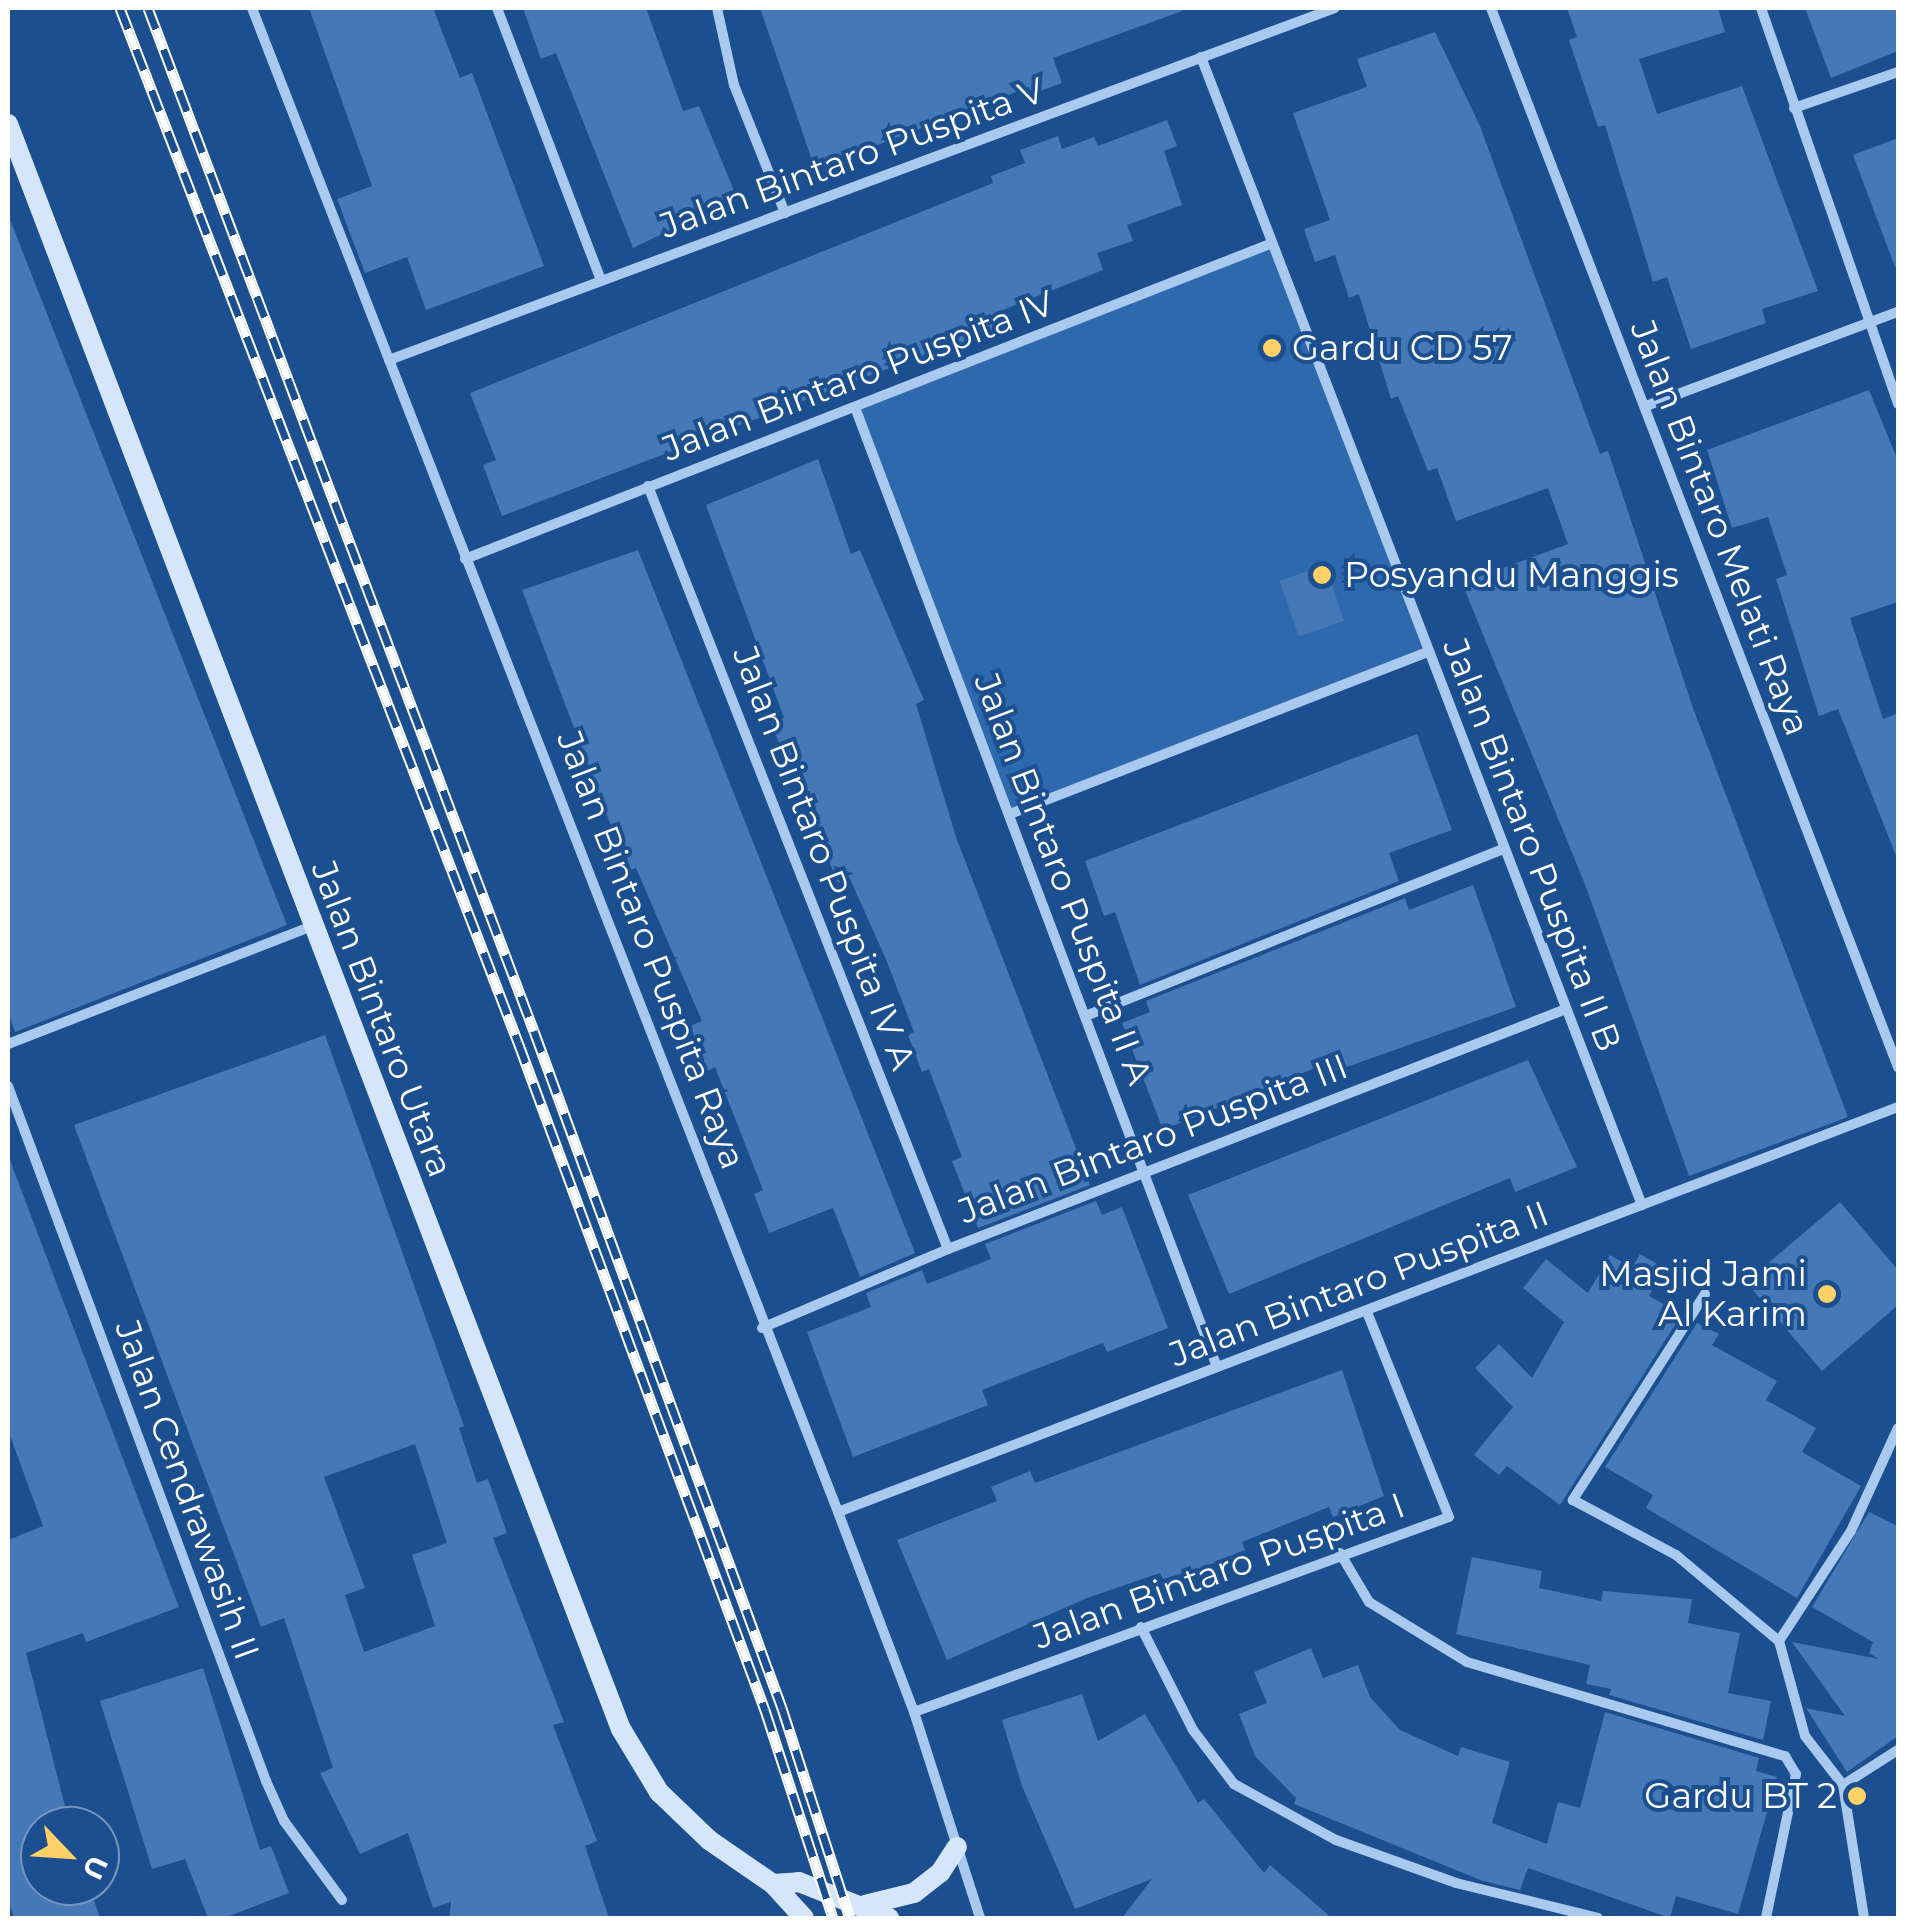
<!DOCTYPE html>
<style>
body{margin:0}
#map{position:relative;width:1906px;height:1926px;overflow:hidden;background:#1b4f8f;font-family:Montserrat,sans-serif}
div>[style]{position:absolute}
[style*='--x']{left:calc(var(--x)*1px);top:calc(var(--y)*1px);width:calc(var(--w)*1px);rotate:calc(var(--a)*1deg)}
.green>*{inset:0;background:#2e69ad;transform-origin:0 0}
.building>*{inset:0;background:#4478b7;transform-origin:0 0}
.street>*{height:10px;margin:-5px;padding:0 5px;transform-origin:5px;border-radius:5px;background:#a9c9ee}
.secondary>*{height:20px;margin:-10px;padding:0 10px;transform-origin:10px;border-radius:10px;background:#d6e6fa}
.rail>*{height:11px;margin-top:-5.5px;transform-origin:0;background:repeating-linear-gradient(90deg,#1b4f8f 0 22px,#fff 0 44px);box-sizing:border-box;border-block:2px solid #fff}
.dots>*{width:28px;height:28px;translate:-50% -50%;box-sizing:border-box;border:5px solid #1b4f8f;border-radius:50%}
span{translate:-50% -50%;white-space:nowrap;text-align:center;line-height:1.15;-webkit-text-stroke:8px #1b4f8f;paint-order:stroke}
.street-label{font-size:35px;color:#fff}
.poi-label{font-size:35px;color:#fff}
.left{translate:0 -50%;text-align:left}
.right{translate:-100% -50%;text-align:right}
.frame{position:absolute;inset:0;border:10px solid #fff;pointer-events:none}
.north{position:absolute;left:20px;top:1806px;width:100px;height:100px;box-sizing:border-box;background:#1b4f8f;border:2px solid #7695bc;border-radius:50%;rotate:115deg;font-size:28px;font-weight:700;line-height:40px;text-align:center;color:#fff}
.north::after{content:'';display:block;margin:auto;width:35px;height:45px;background:#ffd166;clip-path:polygon(50% 0,100% 100%,50% 72%,0 100%)}
</style>
<div id="map">
<div class="green">
<i style="left:1270px;top:244px;width:438px;height:446px;rotate:69deg"></i>
</div>
<div class="building">
<i style="clip-path:polygon(309px 8px,433px 8px,460px 78px,472px 73px,544px 266px,426px 310px,407px 257px,365px 273px,337px 199px,372px 186px)"></i>
<i style="clip-path:polygon(523px 8px,646px 8px,683px 111px,699px 106px,737px 198px,633px 248px,556px 53px,541px 59px)"></i>
<i style="clip-path:polygon(760px 8px,1182px 8px,1182px 11px,1053px 58px,1062px 83px,1032px 94px,1029px 87px,815px 169px)"></i>
<i style="clip-path:polygon(1567px 8px,1718px 8px,1725px 32px,1639px 59px,1657px 114px,1742px 86px,1818px 291px,1762px 309px,1766px 323px,1691px 349px,1667px 277px,1653px 282px,1605px 125px,1598px 127px,1569px 40px,1577px 37px)"></i>
<i style="clip-path:polygon(1805px 8px,1898px 8px,1898px 51px,1831px 78px)"></i>
<i style="clip-path:polygon(1435px 32px,1480px 126px,1600px 454px,1608px 451px,1693px 708px,1848px 1117px,1689px 1176px,1586px 887px,1462px 583px,1568px 544px,1548px 488px,1456px 521px,1437px 468px,1428px 471px,1398px 396px,1391px 399px,1359px 294px,1349px 298px,1335px 255px,1315px 262px,1304px 229px,1330px 220px,1293px 113px,1367px 87px,1357px 59px)"></i>
<i style="clip-path:polygon(1167px 120px,1177px 146px,1164px 151px,1182px 205px,1127px 225px,1133px 241px,1097px 253px,1103px 270px,1003px 310px,1010px 331px,963px 347px,960px 341px,502px 516px,483px 465px,496px 460px,470px 393px,993px 183px,991px 176px,1025px 163px,1020px 150px,1058px 136px,1062px 149px,1094px 137px,1098px 146px)"></i>
<i style="clip-path:polygon(1898px 138px,1898px 266px,1895px 267px,1853px 155px)"></i>
<i style="clip-path:polygon(9px 217px,287px 925px,15px 1032px,8px 1012px)"></i>
<i style="clip-path:polygon(1869px 390px,1898px 461px,1898px 602px,1850px 618px,1883px 719px,1898px 713px,1897px 858px,1838px 709px,1819px 716px,1776px 579px,1787px 575px,1768px 517px,1732px 528px,1707px 450px)"></i>
<i style="clip-path:polygon(818px 459px,851px 554px,860px 550px,924px 700px,916px 704px,956px 837px,1090px 1185px,978px 1228px,952px 1161px,962px 1157px,929px 1069px,922px 1072px,908px 1035px,914px 1032px,885px 957px,850px 879px,838px 883px,771px 724px,784px 718px,706px 505px)"></i>
<i style="clip-path:polygon(638px 550px,915px 1253px,860px 1277px,833px 1208px,769px 1233px,754px 1194px,763px 1190px,715px 1067px,708px 1071px,690px 1026px,702px 1021px,636px 868px,628px 871px,522px 590px)"></i>
<i style="left:1325px;top:565px;width:59px;height:48px;rotate:71deg"></i>
<i style="clip-path:polygon(1417px 734px,1452px 830px,1389px 853px,1399px 881px,1140px 985px,1115px 912px,1104px 916px,1085px 861px)"></i>
<i style="clip-path:polygon(1473px 885px,1516px 1007px,1324px 1075px,1320px 1066px,1163px 1130px,1122px 1023px,1150px 1012px,1146px 1001px,1405px 898px,1409px 910px)"></i>
<i style="clip-path:polygon(evenodd,325px 1035px,464px 1426px,459px 1428px,477px 1483px,488px 1479px,507px 1533px,493px 1538px,564px 1722px,553px 1725px,597px 1841px,585px 1846px,609px 1918px,449px 1918px,451px 1902px,433px 1908px,408px 1833px,360px 1854px,320px 1773px,333px 1768px,284px 1618px,261px 1627px,74px 1125px,325px 1035px,415px 1444px,447px 1543px,412px 1555px,435px 1626px,364px 1652px,345px 1595px,365px 1588px,324px 1477px,415px 1444px)"></i>
<i style="clip-path:polygon(1528px 1060px,1577px 1167px,1515px 1192px,1510px 1178px,1229px 1294px,1188px 1195px)"></i>
<i style="clip-path:polygon(8px 1155px,179px 1607px,86px 1642px,83px 1633px,26px 1653px,70px 1826px,40px 1826px,40px 1886px,89px 1886px,100px 1918px,14px 1918px,8px 1900px,8px 1540px,43px 1526px,8px 1430px)"></i>
<i style="clip-path:polygon(1096px 1201px,1102px 1215px,1122px 1207px,1168px 1328px,1107px 1352px,1103px 1343px,982px 1390px,988px 1405px,853px 1457px,807px 1332px,871px 1307px,866px 1293px,922px 1270px,927px 1284px,991px 1259px,985px 1244px)"></i>
<i style="clip-path:polygon(1840px 1202px,1898px 1270px,1898px 1305px,1822px 1371px,1746px 1282px)"></i>
<i style="clip-path:polygon(1640px 1254px,1664px 1268px,1649px 1296px,1682px 1314px,1560px 1505px,1507px 1466px,1499px 1475px,1474px 1455px,1513px 1407px,1475px 1368px,1499px 1344px,1532px 1378px,1564px 1322px,1523px 1288px,1546px 1259px,1588px 1293px,1610px 1255px,1632px 1268px)"></i>
<i style="clip-path:polygon(1697px 1323px,1719px 1334px,1712px 1345px,1777px 1381px,1766px 1400px,1816px 1428px,1802px 1452px,1861px 1486px,1797px 1598px,1646px 1508px,1653px 1495px,1605px 1467px)"></i>
<i style="clip-path:polygon(1342px 1370px,1384px 1496px,1333px 1517px,1329px 1507px,1242px 1542px,1245px 1550px,1204px 1567px,1163px 1579px,1160px 1573px,1087px 1598px,947px 1660px,897px 1540px,997px 1501px,991px 1487px,1030px 1471px,1035px 1483px)"></i>
<i style="clip-path:polygon(1869px 1512px,1898px 1526px,1898px 1736px,1847px 1772px,1806px 1708px,1845px 1716px,1792px 1642px,1879px 1659px,1869px 1653px,1873px 1642px,1812px 1607px)"></i>
<i style="clip-path:polygon(1472px 1557px,1542px 1571px,1539px 1588px,1601px 1601px,1603px 1591px,1692px 1599px,1688px 1623px,1740px 1633px,1728px 1693px,1771px 1701px,1763px 1740px,1609px 1695px,1611px 1689px,1586px 1684px,1590px 1665px,1456px 1634px)"></i>
<i style="clip-path:polygon(1311px 1648px,1323px 1678px,1358px 1665px,1370px 1697px,1400px 1730px,1458px 1756px,1461px 1747px,1510px 1762px,1492px 1823px,1547px 1844px,1558px 1802px,1580px 1808px,1605px 1712px,1759px 1758px,1756px 1771px,1777px 1777px,1738px 1914px,1676px 1896px,1670px 1918px,1528px 1868px,1520px 1890px,1483px 1881px,1294px 1804px,1296px 1798px,1255px 1756px,1239px 1714px,1267px 1703px,1254px 1672px)"></i>
<i style="clip-path:polygon(203px 1668px,260px 1850px,271px 1846px,289px 1893px,224px 1918px,208px 1918px,185px 1859px,152px 1869px,100px 1701px)"></i>
<i style="clip-path:polygon(1082px 1694px,1098px 1741px,1145px 1714px,1198px 1803px,1204px 1799px,1264px 1873px,1270px 1865px,1332px 1918px,1122px 1918px,1152px 1879px,1075px 1909px,1022px 1786px,1002px 1720px)"></i>
</div>
<div class="street">
<i style="--x:252;--y:8;--w:1614;--a:68.71"></i>
<i style="--x:838;--y:1512;--w:214;--a:69.2"></i>
<i style="--x:914;--y:1712;--w:216;--a:72.2"></i>
<i style="--x:497;--y:8;--w:292;--a:69.1"></i>
<i style="--x:717;--y:8;--w:79;--a:77.6"></i>
<i style="--x:734;--y:85;--w:138;--a:68.3"></i>
<i style="--x:1491;--y:8;--w:1135;--a:68.98"></i>
<i style="--x:1761;--y:8;--w:419;--a:70.9"></i>
<i style="--x:1201;--y:57;--w:1230;--a:68.99"></i>
<i style="--x:1794;--y:108;--w:110;--a:-19.1"></i>
<i style="--x:389;--y:360;--w:1009;--a:-20.41"></i>
<i style="--x:1646;--y:406;--w:269;--a:-20.5"></i>
<i style="--x:856;--y:410;--w:1023;--a:69.33"></i>
<i style="--x:648;--y:486;--w:820;--a:68.54"></i>
<i style="--x:465;--y:559;--w:864;--a:-21.37"></i>
<i style="--x:1010;--y:814;--w:448;--a:-21.2"></i>
<i style="--x:1088;--y:1015;--w:445;--a:-21.8"></i>
<i style="--x:8;--y:1044;--w:326;--a:-21.2"></i>
<i style="--x:8;--y:1086;--w:741;--a:69.63"></i>
<i style="--x:266;--y:1781;--w:44;--a:65.8"></i>
<i style="--x:284;--y:1821;--w:98;--a:53.7"></i>
<i style="--x:1705;--y:1294;--w:245;--a:122.7"></i>
<i style="--x:1573;--y:1500;--w:117;--a:28.1"></i>
<i style="--x:1676;--y:1555;--w:134;--a:39.9"></i>
<i style="--x:1779;--y:1641;--w:98;--a:74.7"></i>
<i style="--x:1805;--y:1736;--w:62;--a:52.2"></i>
<i style="--x:1843;--y:1785;--w:135;--a:81"></i>
<i style="--x:762;--y:1328;--w:202;--a:-23"></i>
<i style="--x:948;--y:1249;--w:663;--a:-21.22"></i>
<i style="--x:838;--y:1512;--w:1135;--a:-20.91"></i>
<i style="--x:1340;--y:1553;--w:57;--a:59.4"></i>
<i style="--x:1369;--y:1602;--w:115;--a:31.5"></i>
<i style="--x:1467;--y:1662;--w:332;--a:16.5"></i>
<i style="--x:1785;--y:1756;--w:21;--a:59"></i>
<i style="--x:1796;--y:1774;--w:147;--a:101.8"></i>
<i style="--x:1141;--y:1627;--w:115;--a:63.2"></i>
<i style="--x:1193;--y:1730;--w:68;--a:52.8"></i>
<i style="--x:1234;--y:1784;--w:116;--a:28.8"></i>
<i style="--x:1336;--y:1840;--w:127;--a:19.7"></i>
<i style="--x:1456;--y:1883;--w:146;--a:13.8"></i>
<i style="--x:1779;--y:1641;--w:131;--a:-56.8"></i>
<i style="--x:1851;--y:1531;--w:113;--a:-65.5"></i>
<i style="--x:914;--y:1712;--w:569;--a:-20.03"></i>
<i style="--x:1449;--y:1517;--w:221;--a:-111.8"></i>
<i style="--x:1843;--y:1785;--w:65;--a:-32.5"></i>
</div>
<div class="secondary">
<i style="--x:8;--y:124;--w:1718;--a:69.1"></i>
<i style="--x:621;--y:1729;--w:74;--a:58.9"></i>
<i style="--x:659;--y:1792;--w:69;--a:43.8"></i>
<i style="--x:709;--y:1840;--w:78;--a:34.5"></i>
<i style="--x:773;--y:1884;--w:46;--a:47.6"></i>
<i style="--x:773;--y:1884;--w:26;--a:-4"></i>
<i style="--x:799;--y:1882;--w:97;--a:21.8"></i>
<i style="--x:865;--y:1905;--w:50;--a:-13.8"></i>
<i style="--x:914;--y:1893;--w:33;--a:-38"></i>
<i style="--x:940;--y:1873;--w:31;--a:-57"></i>
</div>
<div class="rail">
<i style="--x:120;--y:8;--w:1108;--a:68.95"></i>
<i style="--x:518;--y:1042;--w:712;--a:69.71"></i>
<i style="--x:765;--y:1710;--w:219;--a:71.9"></i>
<i style="--x:148;--y:8;--w:1093;--a:69.33"></i>
<i style="--x:534;--y:1031;--w:721;--a:69.88"></i>
<i style="--x:782;--y:1708;--w:221;--a:72.1"></i>
</div>
<div class="dots">
<i style="left:1272px;top:348px;background:#ffd166"></i>
<i style="left:1322px;top:575px;background:#ffd166"></i>
<i style="left:1827px;top:1294px;background:#ffd166"></i>
<i style="left:1857px;top:1796px;background:#ffd166"></i>
</div>
<div class="street-label">
<span style="left:852px;top:158px;rotate:-20deg">Jalan Bintaro Puspita V</span>
<span style="left:858px;top:376px;rotate:-21deg">Jalan Bintaro Puspita IV</span>
<span style="left:1720px;top:528px;rotate:69deg">Jalan Bintaro Melati Raya</span>
<span style="left:1532px;top:845px;rotate:69deg">Jalan Bintaro Puspita II B</span>
<span style="left:824px;top:858px;rotate:69deg">Jalan Bintaro Puspita IV A</span>
<span style="left:1063px;top:879px;rotate:69deg">Jalan Bintaro Puspita II A</span>
<span style="left:651px;top:950px;rotate:69deg">Jalan Bintaro Puspita Raya</span>
<span style="left:382px;top:1019px;rotate:69deg">Jalan Bintaro Utara</span>
<span style="left:1153px;top:1139px;rotate:-21deg">Jalan Bintaro Puspita III</span>
<span style="left:1359px;top:1284px;rotate:-21deg">Jalan Bintaro Puspita II</span>
<span style="left:187px;top:1490px;rotate:70deg">Jalan Cendrawasih II</span>
<span style="left:1219px;top:1571px;rotate:-20deg">Jalan Bintaro Puspita I</span>
</div>
<div class="poi-label">
<span class="left" style="left:1292px;top:348px">Gardu CD 57</span>
<span class="left" style="left:1344px;top:575px">Posyandu Manggis</span>
<span class="right" style="left:1807px;top:1294px">Masjid Jami<br>Al Karim</span>
<span class="right" style="left:1837px;top:1796px">Gardu BT 2</span>
</div>
<div class="frame"></div>
<div class="north">U</div>
</div>
